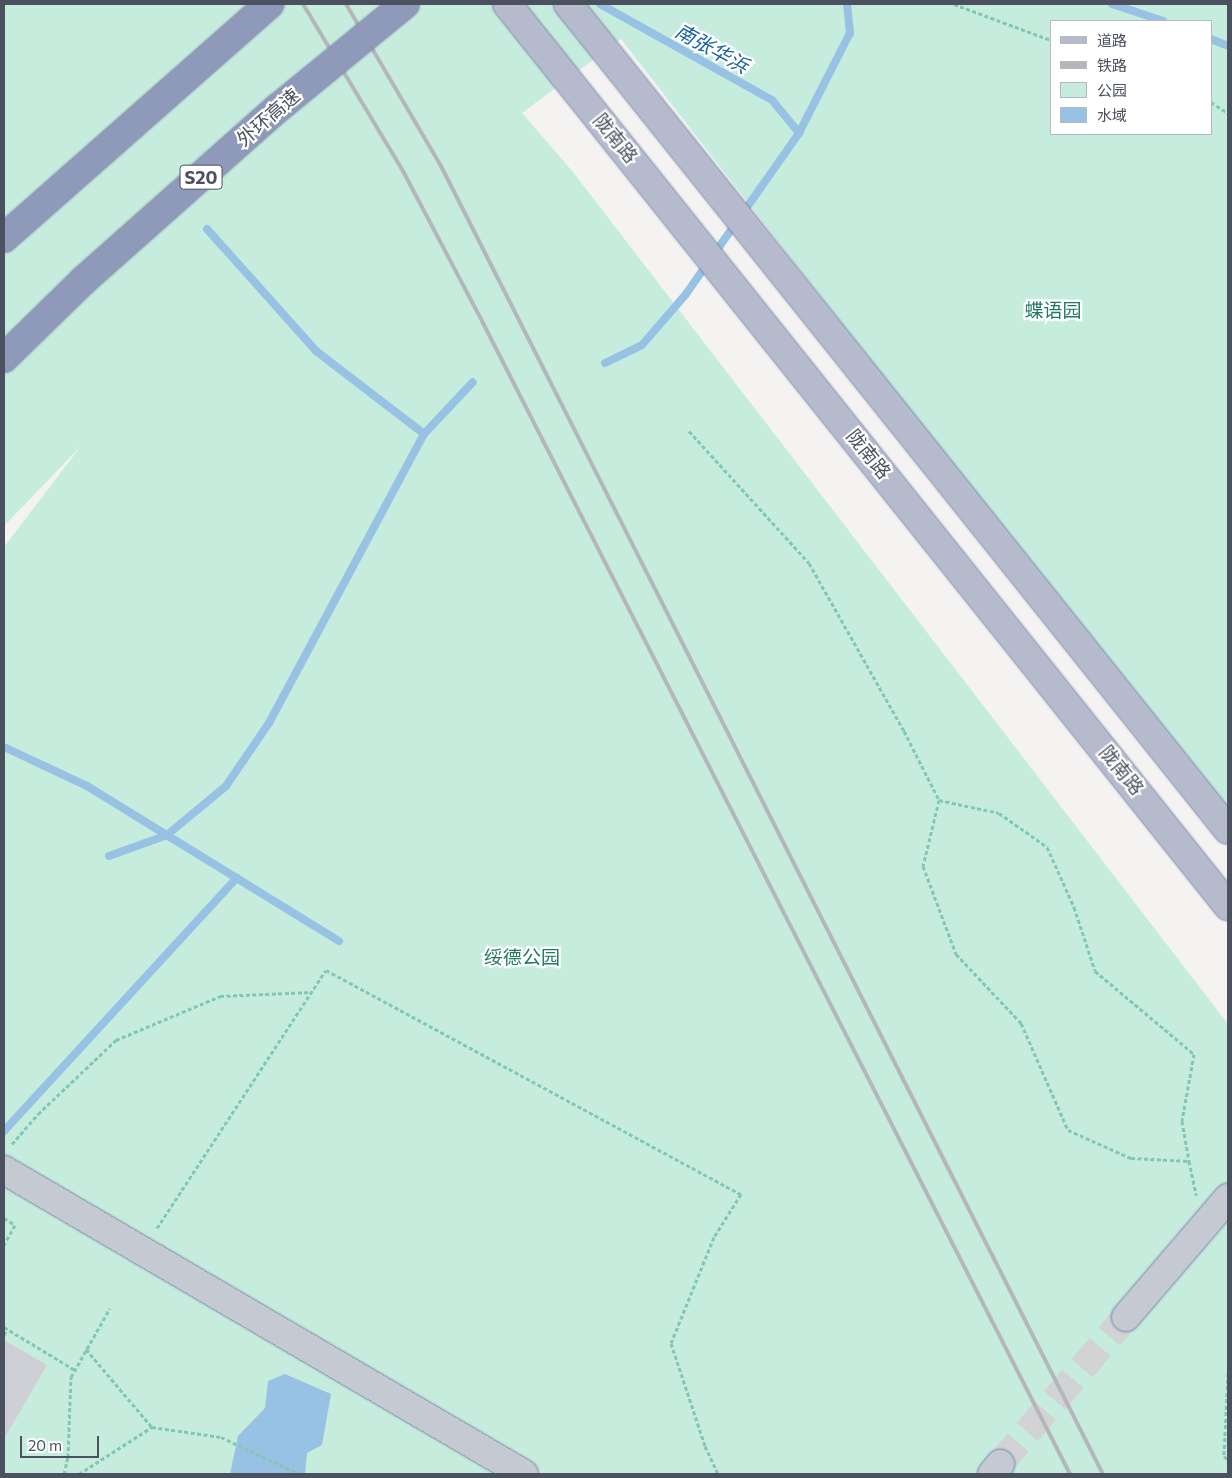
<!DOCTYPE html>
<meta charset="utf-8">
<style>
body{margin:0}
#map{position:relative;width:1232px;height:1478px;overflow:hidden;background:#f4f3f2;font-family:Commissioner,"Noto Sans SC",sans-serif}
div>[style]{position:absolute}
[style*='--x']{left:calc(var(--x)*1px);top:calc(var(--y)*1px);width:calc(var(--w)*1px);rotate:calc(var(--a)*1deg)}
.green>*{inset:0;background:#c6ecde}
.water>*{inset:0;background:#98c2e4}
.stream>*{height:8px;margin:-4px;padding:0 4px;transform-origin:4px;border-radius:4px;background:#98c2e4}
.building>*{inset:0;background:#cfd0d7}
.street-tunnel>*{height:28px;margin-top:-14px;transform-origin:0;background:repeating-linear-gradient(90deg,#d2d3d4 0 28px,transparent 0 42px)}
.path>*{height:3px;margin-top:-1.5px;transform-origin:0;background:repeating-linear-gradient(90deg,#81c7b5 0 4px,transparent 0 6.5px)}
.roads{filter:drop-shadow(0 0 1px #7a85a7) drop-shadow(0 0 1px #7a85a7)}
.street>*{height:28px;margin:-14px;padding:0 14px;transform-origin:14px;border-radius:14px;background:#c4c9d2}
.primary>*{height:28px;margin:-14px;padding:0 14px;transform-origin:14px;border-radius:14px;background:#b5bbcd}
.highway>*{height:28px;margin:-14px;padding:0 14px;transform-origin:14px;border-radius:14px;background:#8f9abb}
.rail>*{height:4px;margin:-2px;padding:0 2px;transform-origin:2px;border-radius:2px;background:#b5b6bb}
.bridges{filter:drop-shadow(0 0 1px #7a85a7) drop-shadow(0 0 1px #7a85a7)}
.highway-bridge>*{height:28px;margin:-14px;padding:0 14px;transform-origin:14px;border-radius:14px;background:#8f9abb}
span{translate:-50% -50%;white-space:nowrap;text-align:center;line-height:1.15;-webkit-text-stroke:4.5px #fff;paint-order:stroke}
.shield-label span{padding:1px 4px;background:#fff;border:1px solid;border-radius:4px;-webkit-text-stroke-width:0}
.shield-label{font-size:18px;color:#4b515e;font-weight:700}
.street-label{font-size:19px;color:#4b515e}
.park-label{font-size:19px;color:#227963}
.water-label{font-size:20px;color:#1b64a1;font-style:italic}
.frame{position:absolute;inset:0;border:5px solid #4b515e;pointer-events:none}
.legend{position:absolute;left:1050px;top:20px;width:162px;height:115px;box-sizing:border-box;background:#fff;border:1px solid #b7b9bf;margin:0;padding:6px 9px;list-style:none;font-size:15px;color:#4b515e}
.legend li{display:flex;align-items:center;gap:10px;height:25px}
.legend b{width:25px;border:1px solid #b7b9bf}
.scale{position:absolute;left:20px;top:1436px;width:79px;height:22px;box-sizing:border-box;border:2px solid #4b515e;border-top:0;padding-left:6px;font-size:15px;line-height:18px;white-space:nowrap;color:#4b515e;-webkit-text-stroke:4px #fff;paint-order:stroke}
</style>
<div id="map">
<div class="green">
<i style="clip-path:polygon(evenodd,4px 4px,1228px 4px,1228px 822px,621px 39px,522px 113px,573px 172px,1228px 1024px,1228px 1474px,4px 1474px,4px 547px,81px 446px,4px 526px,4px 4px,1051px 21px,1211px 21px,1211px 134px,1051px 134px,1051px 21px)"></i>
</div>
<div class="water">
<i style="clip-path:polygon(285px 1374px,331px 1394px,322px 1445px,307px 1453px,305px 1474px,230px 1474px,238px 1436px,265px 1408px,268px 1381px)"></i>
</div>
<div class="stream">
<i style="--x:600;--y:4;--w:197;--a:29.2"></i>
<i style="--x:772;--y:100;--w:43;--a:50.7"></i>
<i style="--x:1112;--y:4;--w:54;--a:18.4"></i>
<i style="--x:1211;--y:39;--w:18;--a:22"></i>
<i style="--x:207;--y:229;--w:164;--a:48.2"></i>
<i style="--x:316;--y:351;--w:136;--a:37.5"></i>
<i style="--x:605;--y:363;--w:41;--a:-25.9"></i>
<i style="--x:642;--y:345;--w:67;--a:-49.2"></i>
<i style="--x:686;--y:294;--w:197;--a:-54.9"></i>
<i style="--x:799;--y:133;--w:112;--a:-63"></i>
<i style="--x:850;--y:33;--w:29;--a:-96"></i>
<i style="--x:4;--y:747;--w:92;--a:25.2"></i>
<i style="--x:87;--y:786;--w:296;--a:31.6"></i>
<i style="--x:109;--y:856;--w:62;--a:-19.9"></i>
<i style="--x:167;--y:835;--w:77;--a:-39.7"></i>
<i style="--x:226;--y:786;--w:76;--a:-55.7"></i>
<i style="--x:269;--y:723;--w:328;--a:-61.8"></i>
<i style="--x:424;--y:434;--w:71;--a:-46.7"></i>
<i style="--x:4;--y:1131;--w:344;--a:-47.4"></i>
</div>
<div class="building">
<i style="clip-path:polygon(4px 1340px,47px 1365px,4px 1439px)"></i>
</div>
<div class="street-tunnel">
<i style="--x:1000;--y:1464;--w:194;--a:-49.4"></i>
</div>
<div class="path">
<i style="--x:954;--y:4;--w:103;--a:20.4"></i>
<i style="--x:1211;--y:102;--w:20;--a:33"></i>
<i style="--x:689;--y:431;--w:178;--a:47.7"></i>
<i style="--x:809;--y:563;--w:193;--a:60.5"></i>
<i style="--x:904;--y:731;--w:77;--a:63.1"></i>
<i style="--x:939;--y:800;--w:68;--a:103.6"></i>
<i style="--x:923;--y:866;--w:94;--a:69.4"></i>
<i style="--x:956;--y:954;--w:95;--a:46.7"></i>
<i style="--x:1021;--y:1023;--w:117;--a:66.3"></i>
<i style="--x:1068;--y:1130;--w:69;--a:24"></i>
<i style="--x:1131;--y:1158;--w:58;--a:3"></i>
<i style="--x:1189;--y:1161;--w:35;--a:78"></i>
<i style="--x:939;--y:800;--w:61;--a:12.2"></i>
<i style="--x:999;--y:813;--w:59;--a:35.3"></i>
<i style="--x:1047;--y:847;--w:66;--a:65.8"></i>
<i style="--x:1074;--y:907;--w:67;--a:71.8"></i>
<i style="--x:1095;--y:971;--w:129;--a:40"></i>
<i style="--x:1194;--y:1054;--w:68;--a:100.2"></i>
<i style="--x:1182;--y:1121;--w:41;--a:80.1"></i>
<i style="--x:12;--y:1144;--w:40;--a:-49"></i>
<i style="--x:38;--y:1114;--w:108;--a:-43.5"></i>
<i style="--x:116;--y:1040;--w:113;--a:-22.9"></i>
<i style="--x:220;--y:996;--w:91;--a:-2.5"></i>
<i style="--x:4;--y:1218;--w:13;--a:32"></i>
<i style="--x:15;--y:1225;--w:23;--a:119"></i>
<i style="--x:157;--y:1228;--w:308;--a:-56.8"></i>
<i style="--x:326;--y:970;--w:472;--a:28.4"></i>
<i style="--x:741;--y:1194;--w:51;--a:122.1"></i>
<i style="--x:714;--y:1237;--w:114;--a:112.1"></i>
<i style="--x:671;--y:1343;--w:108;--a:71.7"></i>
<i style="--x:705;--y:1446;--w:31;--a:65"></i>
<i style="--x:4;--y:1327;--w:83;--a:31.2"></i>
<i style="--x:4;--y:1335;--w:7;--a:-63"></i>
<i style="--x:86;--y:1349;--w:102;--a:49.8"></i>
<i style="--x:152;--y:1427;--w:70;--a:8.2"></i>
<i style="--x:221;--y:1437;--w:86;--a:25.4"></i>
<i style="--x:1228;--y:1373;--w:83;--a:92.8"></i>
<i style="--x:1224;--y:1456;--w:6;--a:45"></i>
<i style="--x:64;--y:1474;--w:17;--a:-77"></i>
<i style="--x:68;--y:1457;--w:80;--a:-87.9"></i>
<i style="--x:71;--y:1377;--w:79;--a:-60.5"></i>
<i style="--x:79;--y:1474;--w:87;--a:-32.8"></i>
</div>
<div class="roads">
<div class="street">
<i style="--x:4;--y:1170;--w:602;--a:30.31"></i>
<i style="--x:1126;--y:1317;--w:157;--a:-49.4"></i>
<i style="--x:992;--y:1474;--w:13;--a:-51"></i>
</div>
<div class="primary">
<i style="--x:507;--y:4;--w:1155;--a:51.36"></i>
<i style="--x:568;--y:4;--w:1057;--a:51.37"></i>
</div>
<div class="highway">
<i style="--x:4;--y:238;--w:354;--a:-41.4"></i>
</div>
</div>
<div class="rail">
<i style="--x:303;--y:4;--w:197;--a:59.1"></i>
<i style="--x:404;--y:173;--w:170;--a:62.2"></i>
<i style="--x:483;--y:323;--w:1292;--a:62.98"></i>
<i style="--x:346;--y:4;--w:188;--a:59.6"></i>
<i style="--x:441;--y:166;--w:1466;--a:63.16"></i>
</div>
<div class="bridges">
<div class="highway-bridge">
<i style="--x:4;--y:358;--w:112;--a:-44.3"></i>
<i style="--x:84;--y:280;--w:259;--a:-41.6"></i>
<i style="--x:278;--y:108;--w:164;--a:-39.3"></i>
</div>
</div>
<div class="shield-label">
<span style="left:201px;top:177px">S20</span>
</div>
<div class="street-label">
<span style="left:268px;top:117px;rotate:-41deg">外环高速</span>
<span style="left:616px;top:138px;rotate:51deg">陇南路</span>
<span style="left:869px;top:454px;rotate:51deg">陇南路</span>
<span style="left:1122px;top:770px;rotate:51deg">陇南路</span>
</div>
<div class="park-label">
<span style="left:1053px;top:310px">蝶语园</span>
<span style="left:522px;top:957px">绥德公园</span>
</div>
<div class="water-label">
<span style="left:712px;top:48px;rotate:29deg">南张华浜</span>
</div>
<div class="frame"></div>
<ul class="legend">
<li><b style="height:6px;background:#b5bbcd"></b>道路</li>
<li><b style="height:6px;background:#b5b6bb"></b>铁路</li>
<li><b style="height:14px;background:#c6ecde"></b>公园</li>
<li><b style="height:14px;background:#98c2e4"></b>水域</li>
</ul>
<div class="scale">20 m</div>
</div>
